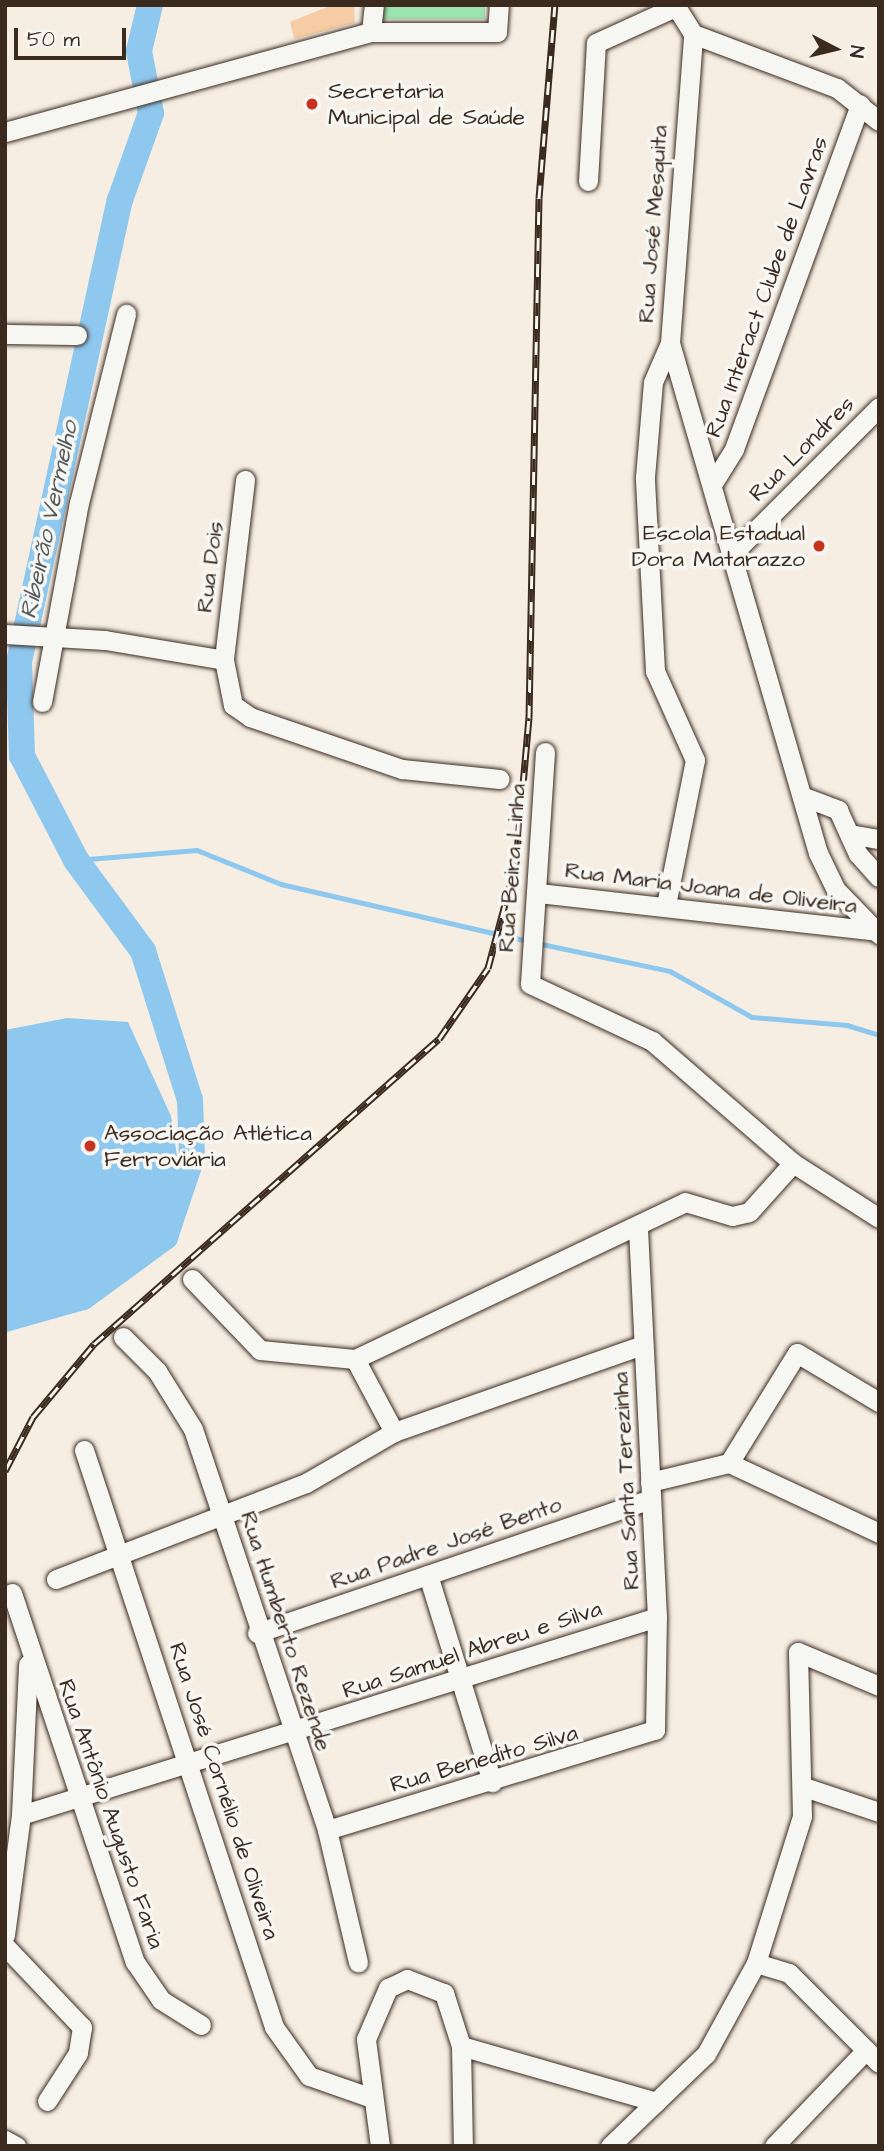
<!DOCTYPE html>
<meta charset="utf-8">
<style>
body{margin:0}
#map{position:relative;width:884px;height:2151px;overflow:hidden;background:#f6eee3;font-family:"Architects Daughter",sans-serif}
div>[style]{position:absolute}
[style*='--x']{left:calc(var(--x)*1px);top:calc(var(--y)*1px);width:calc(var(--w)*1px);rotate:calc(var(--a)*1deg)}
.green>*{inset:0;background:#9ce4b2;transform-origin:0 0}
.water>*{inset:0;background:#8fc8ee}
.stream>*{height:4.5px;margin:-2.25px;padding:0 2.25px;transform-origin:2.25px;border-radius:2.25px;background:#8fc8ee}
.river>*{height:26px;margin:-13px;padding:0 13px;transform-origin:13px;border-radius:13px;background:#8fc8ee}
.building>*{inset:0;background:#f6cca5}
.roads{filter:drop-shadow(0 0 2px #3b2a1e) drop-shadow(0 0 2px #3b2a1e)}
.minor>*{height:19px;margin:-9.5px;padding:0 9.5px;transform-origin:9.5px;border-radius:9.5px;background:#f6f6f2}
.rail>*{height:7px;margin-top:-3.5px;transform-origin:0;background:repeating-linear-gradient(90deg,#f6f6f2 0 13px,#3b2a1e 0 26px);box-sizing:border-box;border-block:2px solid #3b2a1e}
.dots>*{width:19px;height:19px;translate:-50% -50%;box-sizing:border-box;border:4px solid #f6f6f2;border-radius:50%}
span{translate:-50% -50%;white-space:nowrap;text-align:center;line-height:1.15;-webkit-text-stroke:7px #f6f6f2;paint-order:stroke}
.poi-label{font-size:23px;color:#3b2a1e}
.left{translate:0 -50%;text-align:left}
.right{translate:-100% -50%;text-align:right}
.street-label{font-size:23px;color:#3b2a1e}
.water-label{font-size:24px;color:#54595c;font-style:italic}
.frame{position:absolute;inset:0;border:7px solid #3b2a1e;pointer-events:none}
.north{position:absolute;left:800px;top:14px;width:70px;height:70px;-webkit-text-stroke:5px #f6f6f2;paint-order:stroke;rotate:97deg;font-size:19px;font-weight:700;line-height:28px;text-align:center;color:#3b2a1e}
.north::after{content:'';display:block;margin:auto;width:24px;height:32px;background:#3b2a1e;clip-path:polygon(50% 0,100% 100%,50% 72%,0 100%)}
.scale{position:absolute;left:14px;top:28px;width:112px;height:32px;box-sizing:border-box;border:4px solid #3b2a1e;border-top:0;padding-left:9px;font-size:21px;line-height:24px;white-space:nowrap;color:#3b2a1e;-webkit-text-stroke:5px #f6f6f2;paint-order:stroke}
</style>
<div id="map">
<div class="green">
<i style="left:383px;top:5px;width:102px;height:14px"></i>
</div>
<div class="water">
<i style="clip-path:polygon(67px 1018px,128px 1022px,171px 1116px,180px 1176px,158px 1234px,93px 1283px,5px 1309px,5px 1030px)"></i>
</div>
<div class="stream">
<i style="--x:76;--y:860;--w:121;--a:-4.7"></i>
<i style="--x:197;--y:850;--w:91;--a:22"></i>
<i style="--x:281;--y:884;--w:253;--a:13"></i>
<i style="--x:537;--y:943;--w:136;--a:11.9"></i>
<i style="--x:670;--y:971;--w:94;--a:29.3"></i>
<i style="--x:752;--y:1017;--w:95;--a:4.8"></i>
<i style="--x:847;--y:1025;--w:34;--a:17"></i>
</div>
<div class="river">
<i style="--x:5;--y:1319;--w:81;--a:-15.8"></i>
<i style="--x:83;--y:1297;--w:102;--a:-36.2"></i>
<i style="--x:165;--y:1237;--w:84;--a:-71.4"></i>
<i style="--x:192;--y:1157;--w:57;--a:-92"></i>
<i style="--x:190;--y:1100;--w:156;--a:-107.5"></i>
<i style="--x:143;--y:951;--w:113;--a:-126.4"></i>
<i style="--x:76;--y:860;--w:117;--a:-117.4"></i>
<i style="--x:22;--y:756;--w:94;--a:-91.8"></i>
<i style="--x:19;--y:662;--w:473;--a:-77.7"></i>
<i style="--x:120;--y:200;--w:92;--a:-70.4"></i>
<i style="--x:151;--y:113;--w:63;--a:-101"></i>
<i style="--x:139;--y:51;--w:47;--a:-76.6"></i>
</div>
<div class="building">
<i style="clip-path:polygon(354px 5px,355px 23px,294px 39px,290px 22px,332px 5px)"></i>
</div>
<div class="roads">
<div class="minor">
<i style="--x:675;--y:5;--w:34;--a:58"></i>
<i style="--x:693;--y:34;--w:154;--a:20.6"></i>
<i style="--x:837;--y:88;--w:53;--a:38.2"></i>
<i style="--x:371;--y:32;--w:27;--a:-84"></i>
<i style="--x:5;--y:132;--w:379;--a:-15.3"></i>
<i style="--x:371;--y:32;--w:126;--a:0"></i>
<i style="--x:497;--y:32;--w:27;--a:-86"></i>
<i style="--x:588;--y:181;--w:138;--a:-86.7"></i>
<i style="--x:596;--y:43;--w:87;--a:-24.5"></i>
<i style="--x:5;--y:334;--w:72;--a:0.8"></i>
<i style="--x:670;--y:343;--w:531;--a:73.82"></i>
<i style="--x:818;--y:853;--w:41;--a:64.1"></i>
<i style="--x:836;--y:890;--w:62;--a:45.7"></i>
<i style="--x:245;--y:480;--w:181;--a:96.7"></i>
<i style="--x:224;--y:660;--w:46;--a:78.7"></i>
<i style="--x:233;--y:705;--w:21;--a:35"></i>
<i style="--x:250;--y:717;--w:161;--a:18.9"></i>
<i style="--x:402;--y:769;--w:98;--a:5.9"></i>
<i style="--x:713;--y:483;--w:40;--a:-58"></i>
<i style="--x:734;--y:449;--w:367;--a:-69.9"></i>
<i style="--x:731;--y:555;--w:209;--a:-45"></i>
<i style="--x:5;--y:634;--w:100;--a:3.4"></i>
<i style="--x:105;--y:640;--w:121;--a:9.5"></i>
<i style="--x:42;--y:702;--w:202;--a:-79.5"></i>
<i style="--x:79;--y:503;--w:195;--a:-76"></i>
<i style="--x:545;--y:752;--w:232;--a:93.7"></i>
<i style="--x:530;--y:984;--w:135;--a:25"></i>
<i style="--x:652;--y:1041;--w:186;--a:40.9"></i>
<i style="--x:793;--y:1163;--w:102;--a:32.6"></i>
<i style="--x:802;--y:796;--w:39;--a:21"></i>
<i style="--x:838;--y:810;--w:48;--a:65.6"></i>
<i style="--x:858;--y:854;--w:31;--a:48"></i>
<i style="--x:850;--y:834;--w:29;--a:10"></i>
<i style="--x:539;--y:893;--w:339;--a:6.4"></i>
<i style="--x:666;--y:905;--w:148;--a:-78.7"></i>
<i style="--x:695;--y:760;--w:98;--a:-114.2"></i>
<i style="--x:655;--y:671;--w:194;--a:-93"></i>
<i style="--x:645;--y:477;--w:95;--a:-85.2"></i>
<i style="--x:653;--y:382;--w:43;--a:-66.4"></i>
<i style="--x:670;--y:343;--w:310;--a:-85.7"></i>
<i style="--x:192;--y:1279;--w:98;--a:46.2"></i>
<i style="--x:260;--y:1350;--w:95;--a:5.4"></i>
<i style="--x:355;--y:1359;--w:365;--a:-25.4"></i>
<i style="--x:685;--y:1202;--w:49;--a:16.6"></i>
<i style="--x:732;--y:1216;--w:17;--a:-13"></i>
<i style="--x:749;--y:1212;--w:66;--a:-48.1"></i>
<i style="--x:123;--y:1337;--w:48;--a:45"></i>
<i style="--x:157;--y:1371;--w:68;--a:58.2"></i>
<i style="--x:193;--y:1429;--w:423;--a:71.5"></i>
<i style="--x:327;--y:1830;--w:136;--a:76.8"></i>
<i style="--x:355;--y:1359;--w:83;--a:61.9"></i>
<i style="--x:84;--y:1450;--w:607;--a:71.77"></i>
<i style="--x:274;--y:2027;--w:60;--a:54.5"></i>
<i style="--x:309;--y:2076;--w:67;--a:19.2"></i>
<i style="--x:729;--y:1463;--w:129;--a:-58.3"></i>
<i style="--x:797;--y:1353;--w:96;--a:30.9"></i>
<i style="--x:650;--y:1482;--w:81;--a:-13.5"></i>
<i style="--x:729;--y:1463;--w:166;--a:25"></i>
<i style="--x:428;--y:1575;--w:217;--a:72.8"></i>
<i style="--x:56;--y:1579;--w:268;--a:-21"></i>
<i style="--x:306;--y:1483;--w:102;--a:-30.1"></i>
<i style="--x:394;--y:1432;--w:264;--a:-19.3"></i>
<i style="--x:12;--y:1593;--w:389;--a:71.6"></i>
<i style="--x:135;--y:1962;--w:46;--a:55.6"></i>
<i style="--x:161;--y:2000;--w:47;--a:32"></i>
<i style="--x:257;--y:1633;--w:415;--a:-18.8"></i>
<i style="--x:804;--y:1787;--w:79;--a:18.4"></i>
<i style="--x:21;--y:1815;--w:666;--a:-17.29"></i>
<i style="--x:327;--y:1830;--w:343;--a:-17"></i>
<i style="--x:655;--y:1730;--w:113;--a:-89"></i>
<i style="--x:657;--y:1617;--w:391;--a:-92.8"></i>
<i style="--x:5;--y:1935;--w:121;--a:-82.4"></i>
<i style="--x:21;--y:1815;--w:151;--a:-87.3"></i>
<i style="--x:5;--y:1946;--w:112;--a:46.5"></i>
<i style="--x:82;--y:2027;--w:26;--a:99"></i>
<i style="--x:78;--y:2053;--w:57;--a:122.9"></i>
<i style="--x:461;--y:2046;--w:100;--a:88.9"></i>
<i style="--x:866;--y:2050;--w:109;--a:-135"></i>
<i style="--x:789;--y:1973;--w:34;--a:-163"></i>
<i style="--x:756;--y:1963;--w:154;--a:-72.6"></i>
<i style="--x:802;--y:1816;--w:164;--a:-91.4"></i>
<i style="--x:798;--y:1652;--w:88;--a:22.8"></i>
<i style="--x:5;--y:2140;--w:13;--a:29"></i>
<i style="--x:380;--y:2146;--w:108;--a:-97.5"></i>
<i style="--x:366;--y:2039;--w:56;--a:-66.7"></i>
<i style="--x:388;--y:1988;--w:21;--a:-25"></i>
<i style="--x:407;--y:1979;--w:40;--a:21"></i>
<i style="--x:444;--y:1993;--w:56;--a:72.2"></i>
<i style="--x:461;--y:2046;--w:203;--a:16"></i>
<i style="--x:610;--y:2146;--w:133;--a:-43.8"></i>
<i style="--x:706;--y:2054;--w:104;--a:-61.2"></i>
<i style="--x:774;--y:2146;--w:133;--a:-46.2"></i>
<i style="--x:866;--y:2050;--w:18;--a:45"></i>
</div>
</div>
<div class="rail">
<i style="--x:5;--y:1471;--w:61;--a:-62.6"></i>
<i style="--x:33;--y:1417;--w:95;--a:-50.1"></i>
<i style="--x:94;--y:1344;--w:460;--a:-41.5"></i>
<i style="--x:439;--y:1039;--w:86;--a:-55.4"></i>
<i style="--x:488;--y:968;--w:109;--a:-75.1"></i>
<i style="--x:516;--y:863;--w:146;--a:-84.9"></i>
<i style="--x:529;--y:718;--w:520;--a:-88.9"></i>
<i style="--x:539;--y:198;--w:194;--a:-85.3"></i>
</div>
<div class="dots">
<i style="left:312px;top:104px;background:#c8321e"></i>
<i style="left:819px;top:546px;background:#c8321e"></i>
<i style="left:90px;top:1146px;background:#c8321e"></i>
</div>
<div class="poi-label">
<span class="left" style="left:328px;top:104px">Secretaria<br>Municipal de Saúde</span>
<span class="right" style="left:805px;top:546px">Escola Estadual<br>Dora Matarazzo</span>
<span class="left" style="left:104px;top:1146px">Associação Atlética<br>Ferroviária</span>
</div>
<div class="street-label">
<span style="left:653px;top:224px;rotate:-86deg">Rua José Mesquita</span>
<span style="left:767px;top:287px;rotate:-70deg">Rua Interact Clube de Lavras</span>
<span style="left:802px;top:449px;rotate:-45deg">Rua Londres</span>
<span style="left:210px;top:567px;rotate:-83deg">Rua Dois</span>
<span style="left:512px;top:868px;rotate:-86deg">Rua Beira Linha</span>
<span style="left:711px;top:888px;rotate:7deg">Rua Maria Joana de Oliveira</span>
<span style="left:626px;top:1481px;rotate:-93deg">Rua Santa Terezinha</span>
<span style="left:446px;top:1543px;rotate:-19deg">Rua Padre José Bento</span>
<span style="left:286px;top:1631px;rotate:72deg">Rua Humberto Rezende</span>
<span style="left:472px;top:1650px;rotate:-18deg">Rua Samuel Abreu e Silva</span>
<span style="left:484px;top:1759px;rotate:-16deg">Rua Benedito Silva</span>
<span style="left:224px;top:1791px;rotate:72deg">Rua José Cornélio de Oliveira</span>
<span style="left:111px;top:1814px;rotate:71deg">Rua Antônio Augusto Faria</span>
</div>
<div class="water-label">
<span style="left:50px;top:520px;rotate:-78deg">Ribeirão Vermelho</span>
</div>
<div class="frame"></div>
<div class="north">N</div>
<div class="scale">50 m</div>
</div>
